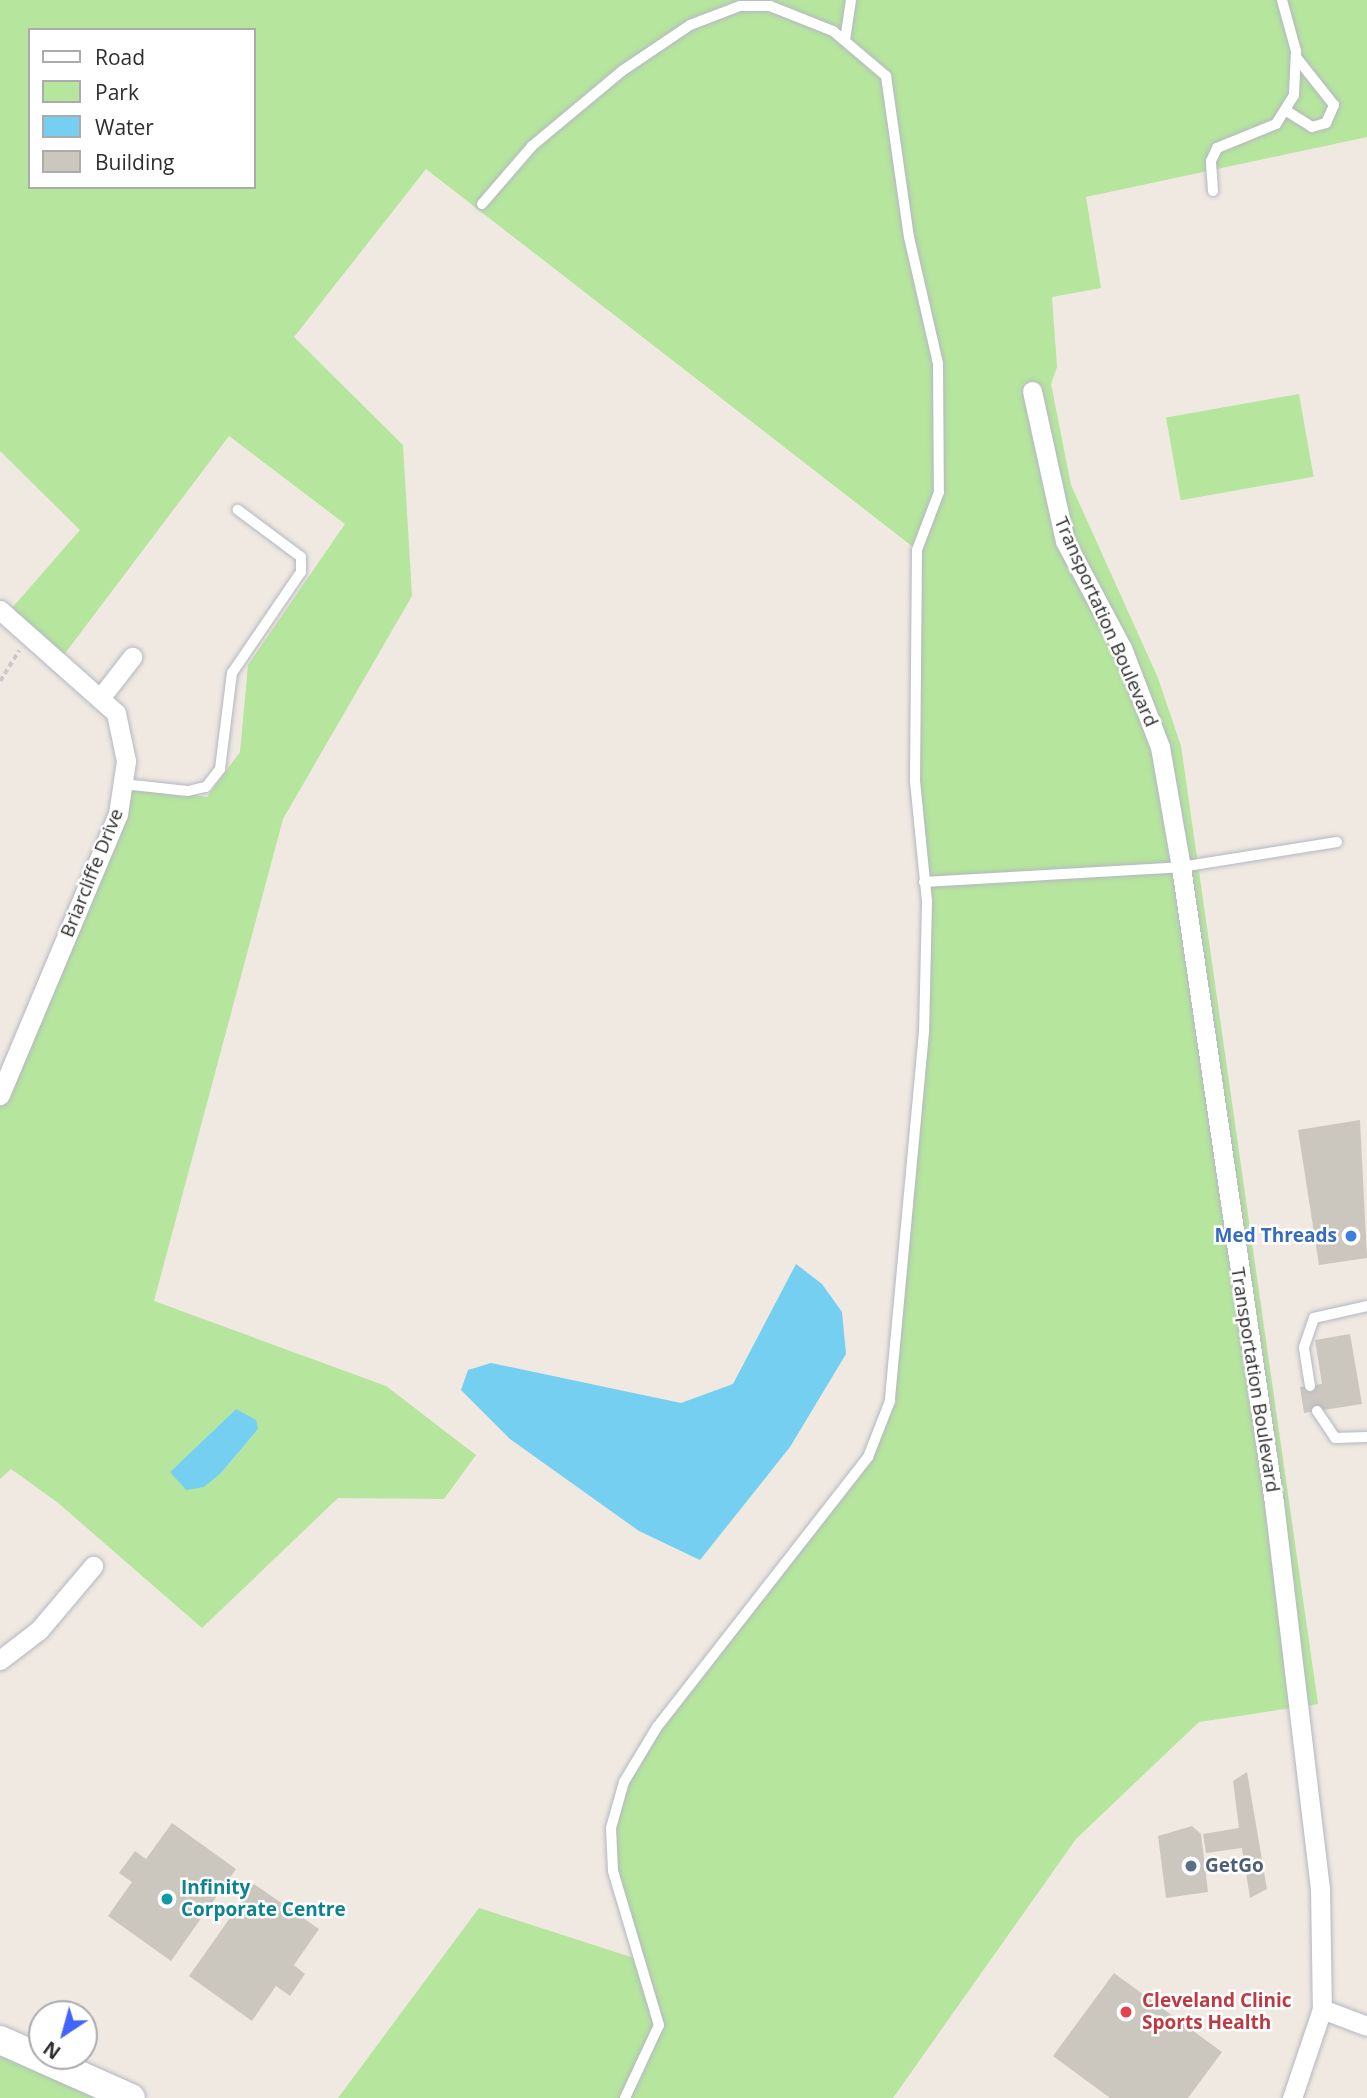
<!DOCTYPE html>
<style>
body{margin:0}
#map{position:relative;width:1367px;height:2098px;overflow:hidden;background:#efe9e1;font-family:"Open Sans",sans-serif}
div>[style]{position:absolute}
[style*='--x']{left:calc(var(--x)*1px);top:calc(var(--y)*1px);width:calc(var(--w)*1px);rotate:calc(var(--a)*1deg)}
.green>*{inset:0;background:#b6e59e;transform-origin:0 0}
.water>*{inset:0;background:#75cff0}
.building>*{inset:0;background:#cbc7bf}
.path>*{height:3.5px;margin-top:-1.75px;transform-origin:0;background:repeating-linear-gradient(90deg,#c9c9c9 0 5px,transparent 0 8.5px)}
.roads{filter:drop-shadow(0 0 2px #b4b7c1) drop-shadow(0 0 2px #b4b7c1)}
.lane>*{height:10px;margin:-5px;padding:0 5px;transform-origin:5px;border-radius:5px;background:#fff}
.street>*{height:19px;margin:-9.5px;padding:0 9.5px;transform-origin:9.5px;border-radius:9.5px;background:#fff}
.secondary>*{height:28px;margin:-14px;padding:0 14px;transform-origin:14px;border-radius:14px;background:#fff}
.dots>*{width:19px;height:19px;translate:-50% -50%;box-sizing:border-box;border:4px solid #fff;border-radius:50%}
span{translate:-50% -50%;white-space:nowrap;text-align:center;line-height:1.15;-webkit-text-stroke:5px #fff;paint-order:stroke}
.street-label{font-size:19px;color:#2e2e2e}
.shop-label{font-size:19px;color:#366cbe;font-weight:700}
.right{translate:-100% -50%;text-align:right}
.service-label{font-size:19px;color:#4e5e75;font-weight:700}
.left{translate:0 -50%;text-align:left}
.culture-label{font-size:19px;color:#0d838f;font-weight:700}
.health-label{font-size:19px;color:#be3a42;font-weight:700}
.legend{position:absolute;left:28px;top:28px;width:228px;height:161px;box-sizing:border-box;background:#fff;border:2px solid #ababab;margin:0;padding:9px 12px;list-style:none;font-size:21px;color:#2e2e2e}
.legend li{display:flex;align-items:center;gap:14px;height:35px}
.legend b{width:35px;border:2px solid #ababab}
.north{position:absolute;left:28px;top:2000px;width:70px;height:70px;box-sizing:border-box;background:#fff;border:2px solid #ababab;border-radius:50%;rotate:216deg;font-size:19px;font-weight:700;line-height:28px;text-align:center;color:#2e2e2e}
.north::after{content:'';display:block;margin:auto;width:24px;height:32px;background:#4264fb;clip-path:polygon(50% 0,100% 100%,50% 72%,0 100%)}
</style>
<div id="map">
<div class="green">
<i style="clip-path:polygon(evenodd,0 0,1367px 0,1367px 137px,1086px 197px,1101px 288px,1052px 297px,1057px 367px,1051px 384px,1071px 485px,1158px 678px,1181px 746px,1318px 1704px,1199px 1722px,1076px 1839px,893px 2098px,338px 2098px,479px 1908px,640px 1960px,623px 1911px,611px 1828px,624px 1782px,657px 1727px,868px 1457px,890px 1401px,924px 1032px,917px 550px,426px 169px,294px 337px,403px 445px,412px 596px,283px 819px,154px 1301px,386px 1386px,476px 1455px,444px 1499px,338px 1498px,202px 1628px,57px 1502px,11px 1469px,0 1479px,0 1095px,123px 784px,207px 797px,240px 752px,248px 665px,345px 524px,229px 436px,60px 660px,6px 615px,80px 530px,0 451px,0 0,30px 30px,254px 30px,254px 187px,30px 187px,30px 30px,0 0,236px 1409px,258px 1429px,221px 1473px,170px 1472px,236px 1409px)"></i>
<i style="left:1299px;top:394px;width:84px;height:135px;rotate:80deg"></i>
<i style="clip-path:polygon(0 2040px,131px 2098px,0 2098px)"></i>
</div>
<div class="water">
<i style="clip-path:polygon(796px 1264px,822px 1284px,842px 1312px,846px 1354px,790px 1447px,700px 1560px,639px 1531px,510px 1439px,461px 1390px,468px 1370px,491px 1363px,681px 1403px,733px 1384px)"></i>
<i style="clip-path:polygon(236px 1409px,256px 1420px,258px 1429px,221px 1473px,204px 1487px,186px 1490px,170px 1472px)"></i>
</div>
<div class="building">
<i style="clip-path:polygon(1360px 1120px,1367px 1258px,1319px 1265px,1298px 1130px)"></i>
<i style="clip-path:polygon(1350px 1334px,1362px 1404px,1304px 1413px,1300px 1387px,1322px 1384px,1315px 1340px)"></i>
<i style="clip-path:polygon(1247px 1772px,1267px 1889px,1250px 1898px,1242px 1848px,1206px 1853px,1203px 1834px,1239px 1828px,1233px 1781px)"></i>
<i style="clip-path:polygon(172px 1823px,236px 1869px,171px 1961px,108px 1916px,132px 1882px,119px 1873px,135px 1851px,146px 1859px)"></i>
<i style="clip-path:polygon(1192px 1826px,1201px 1834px,1208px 1892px,1166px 1898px,1158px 1836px)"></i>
<i style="clip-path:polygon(254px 1884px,319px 1929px,294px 1965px,305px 1974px,290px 1996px,276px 1986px,252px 2021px,189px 1976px)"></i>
<i style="clip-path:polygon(1114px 1973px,1222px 2052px,1188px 2098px,1110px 2098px,1053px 2056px)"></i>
</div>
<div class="path">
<i style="--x:0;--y:681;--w:36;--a:-58"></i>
</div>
<div class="roads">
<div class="lane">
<i style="--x:845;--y:40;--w:40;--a:-81.5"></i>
<i style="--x:1285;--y:110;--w:32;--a:32"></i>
<i style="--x:1312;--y:127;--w:15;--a:-16"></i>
<i style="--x:1326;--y:123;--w:20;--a:-66"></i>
<i style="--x:1334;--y:105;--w:61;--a:-128.4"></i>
<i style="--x:1213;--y:191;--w:30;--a:-94"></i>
<i style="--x:1211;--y:161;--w:14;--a:-65"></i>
<i style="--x:1217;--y:148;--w:64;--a:-22.1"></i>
<i style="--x:1276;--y:124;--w:34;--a:-58"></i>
<i style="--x:1294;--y:95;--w:44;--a:-87.4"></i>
<i style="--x:1296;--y:51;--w:53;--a:-105.4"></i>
<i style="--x:482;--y:204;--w:77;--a:-49.2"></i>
<i style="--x:532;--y:146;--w:117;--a:-39.8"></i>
<i style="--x:622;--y:71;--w:82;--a:-34.1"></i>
<i style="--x:690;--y:25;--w:53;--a:-20.8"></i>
<i style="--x:740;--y:6;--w:30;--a:0"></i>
<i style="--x:770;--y:6;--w:68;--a:21.6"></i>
<i style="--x:833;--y:31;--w:70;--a:40.3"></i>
<i style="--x:886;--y:76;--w:163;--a:81.9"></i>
<i style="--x:909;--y:237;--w:130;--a:77.1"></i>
<i style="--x:938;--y:364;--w:128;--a:89.6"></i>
<i style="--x:939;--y:492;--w:62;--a:110.8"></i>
<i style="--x:917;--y:550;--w:231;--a:90.5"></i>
<i style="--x:915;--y:781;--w:122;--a:84.3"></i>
<i style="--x:927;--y:902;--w:130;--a:91.3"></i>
<i style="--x:924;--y:1032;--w:371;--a:95.3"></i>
<i style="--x:890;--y:1401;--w:60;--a:111.4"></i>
<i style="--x:868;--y:1457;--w:343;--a:128"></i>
<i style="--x:657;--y:1727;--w:64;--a:121"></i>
<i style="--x:624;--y:1782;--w:48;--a:105.8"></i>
<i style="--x:611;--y:1828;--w:43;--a:87.3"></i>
<i style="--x:613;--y:1871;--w:161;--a:73.4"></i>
<i style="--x:659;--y:2025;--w:81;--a:115"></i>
<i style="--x:123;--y:784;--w:65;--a:6.1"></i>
<i style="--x:188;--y:791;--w:18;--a:-13"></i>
<i style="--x:206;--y:787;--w:23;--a:-52"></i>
<i style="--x:220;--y:769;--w:97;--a:-82.9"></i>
<i style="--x:232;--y:673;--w:122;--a:-55.7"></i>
<i style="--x:301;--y:572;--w:15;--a:-90"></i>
<i style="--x:301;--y:557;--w:79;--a:-143.3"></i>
<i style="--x:924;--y:882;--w:257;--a:-3.3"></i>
<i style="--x:1181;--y:867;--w:158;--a:-9.1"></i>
<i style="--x:1310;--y:1386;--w:39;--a:-99"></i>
<i style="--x:1304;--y:1347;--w:31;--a:-71"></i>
<i style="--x:1314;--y:1318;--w:54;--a:-12.8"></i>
<i style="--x:1317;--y:1411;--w:32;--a:56"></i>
<i style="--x:1335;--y:1438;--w:32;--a:-2"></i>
</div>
<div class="street">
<i style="--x:1032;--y:391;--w:154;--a:77.6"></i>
<i style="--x:1065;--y:541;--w:121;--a:62"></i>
<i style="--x:1122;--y:648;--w:106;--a:69"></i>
<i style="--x:1160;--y:747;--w:122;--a:80.1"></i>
<i style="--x:1181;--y:867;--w:643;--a:81.68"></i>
<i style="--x:1274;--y:1503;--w:388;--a:83.2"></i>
<i style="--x:1320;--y:1888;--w:121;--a:89.1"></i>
<i style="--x:1322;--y:2009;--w:94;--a:108.6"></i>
<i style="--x:0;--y:610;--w:155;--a:41.6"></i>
<i style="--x:116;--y:713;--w:49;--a:78.2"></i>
<i style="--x:126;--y:761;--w:54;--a:98.6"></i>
<i style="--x:118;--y:814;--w:305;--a:112.8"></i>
<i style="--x:101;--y:697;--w:51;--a:-52.2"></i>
<i style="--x:0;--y:1660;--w:49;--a:-37.6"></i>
<i style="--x:39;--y:1630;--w:84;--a:-49.8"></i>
<i style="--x:1322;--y:2009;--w:48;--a:20.7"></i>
</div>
<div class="secondary">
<i style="--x:0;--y:2040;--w:143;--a:23.9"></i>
</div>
</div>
<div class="dots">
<i style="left:1351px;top:1236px;background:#3f7fe0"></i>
<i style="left:1191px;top:1866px;background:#5c6f8a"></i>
<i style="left:167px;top:1899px;background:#0f9aa8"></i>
<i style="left:1126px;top:2012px;background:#e0444e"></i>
</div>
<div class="street-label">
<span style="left:1106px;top:622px;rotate:66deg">Transportation Boulevard</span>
<span style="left:92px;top:873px;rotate:-68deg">Briarcliffe Drive</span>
<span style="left:1255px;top:1380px;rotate:81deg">Transportation Boulevard</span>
</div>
<div class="shop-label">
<span class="right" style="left:1337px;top:1236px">Med Threads</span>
</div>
<div class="service-label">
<span class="left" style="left:1205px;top:1866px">GetGo</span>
</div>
<div class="culture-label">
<span class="left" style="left:181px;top:1899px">Infinity<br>Corporate Centre</span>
</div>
<div class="health-label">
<span class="left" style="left:1142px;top:2012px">Cleveland Clinic<br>Sports Health</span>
</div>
<ul class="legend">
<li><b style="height:9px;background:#fff"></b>Road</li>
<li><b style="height:19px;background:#b6e59e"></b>Park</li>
<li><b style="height:19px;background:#75cff0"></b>Water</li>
<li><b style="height:19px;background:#cbc7bf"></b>Building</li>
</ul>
<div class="north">N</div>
</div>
